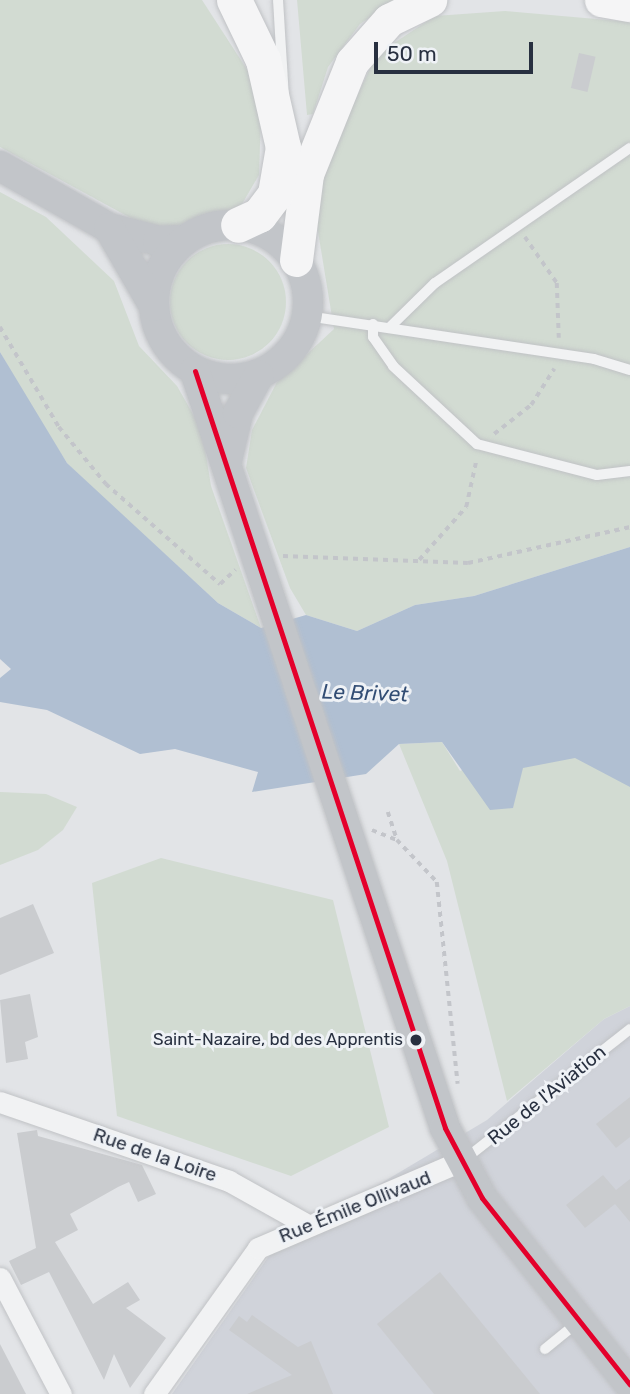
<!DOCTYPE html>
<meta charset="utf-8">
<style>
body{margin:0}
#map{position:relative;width:630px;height:1394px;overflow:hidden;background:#e2e4e7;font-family:Rubik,sans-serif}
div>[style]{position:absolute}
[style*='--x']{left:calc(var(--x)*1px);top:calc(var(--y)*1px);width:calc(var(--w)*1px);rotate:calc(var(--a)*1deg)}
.built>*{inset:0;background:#d0d3da}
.green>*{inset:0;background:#d2dbd2}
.round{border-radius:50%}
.water>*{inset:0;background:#b0bfd2}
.building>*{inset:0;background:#cacccf;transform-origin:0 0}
.path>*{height:3.5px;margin-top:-1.75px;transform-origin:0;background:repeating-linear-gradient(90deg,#c3c5ca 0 5px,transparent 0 10px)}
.roads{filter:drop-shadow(0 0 2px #c0c2c5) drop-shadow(0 0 2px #c0c2c5)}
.service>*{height:10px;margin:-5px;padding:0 5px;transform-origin:5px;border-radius:5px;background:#f1f2f3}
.minor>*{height:21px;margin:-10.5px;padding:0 10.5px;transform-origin:10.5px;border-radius:10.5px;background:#f1f2f3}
.secondary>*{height:30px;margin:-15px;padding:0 15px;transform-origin:15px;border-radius:15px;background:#c2c5c9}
.secondary>.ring{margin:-15px;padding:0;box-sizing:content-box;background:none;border:30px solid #c2c5c9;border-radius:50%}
.primary>*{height:33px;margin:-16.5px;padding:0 16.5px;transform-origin:16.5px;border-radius:16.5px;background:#f5f5f6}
.trunk>*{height:35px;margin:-17.5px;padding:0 17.5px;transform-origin:17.5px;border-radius:17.5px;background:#f5f5f6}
.bus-1>*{height:5px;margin:-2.5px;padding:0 2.5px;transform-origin:2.5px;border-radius:2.5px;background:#e4002b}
.dots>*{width:19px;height:19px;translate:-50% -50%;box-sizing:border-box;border:4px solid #eff2f6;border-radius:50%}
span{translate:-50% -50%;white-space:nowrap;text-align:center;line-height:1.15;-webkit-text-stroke:6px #eff2f6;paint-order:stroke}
.bus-label{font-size:17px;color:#283040}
.right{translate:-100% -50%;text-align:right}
.street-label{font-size:19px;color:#283040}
.water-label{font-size:21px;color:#324d74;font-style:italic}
.scale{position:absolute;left:374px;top:42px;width:159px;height:32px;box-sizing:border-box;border:4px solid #283040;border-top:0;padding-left:9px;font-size:21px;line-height:24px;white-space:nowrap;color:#283040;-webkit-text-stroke:5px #eff2f6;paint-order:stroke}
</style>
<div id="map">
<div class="built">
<i style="clip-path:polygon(630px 1006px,630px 1394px,172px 1394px,276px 1246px,487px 1120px,604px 1019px)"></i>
</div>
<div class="green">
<i style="clip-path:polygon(0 0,202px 0,248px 71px,261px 115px,259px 175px,242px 204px,203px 222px,151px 229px,0 147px)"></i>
<i style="clip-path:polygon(297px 0,396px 0,360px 24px,328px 67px,313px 114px,307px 115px)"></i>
<i style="clip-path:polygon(505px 11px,630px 22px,630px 547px,474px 596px,415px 605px,357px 631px,306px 615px,290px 588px,246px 468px,252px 430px,277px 382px,334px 329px,312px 195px,376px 55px,435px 16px)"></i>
<i style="clip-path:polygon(0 192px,46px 217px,114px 281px,139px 346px,177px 386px,202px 430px,211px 486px,261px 628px,218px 603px,108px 502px,67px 463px,28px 402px,0 352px)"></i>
<i class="round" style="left:170px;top:244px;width:116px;height:116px"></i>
<i style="clip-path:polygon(630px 693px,630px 1006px,604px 1019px,507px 1101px,447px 861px,399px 744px,442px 742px,460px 771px)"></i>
<i style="clip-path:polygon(0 792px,46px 794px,77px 807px,63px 830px,38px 850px,0 865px)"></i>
<i style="clip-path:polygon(161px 858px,333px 900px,389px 1127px,291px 1176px,117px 1116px,92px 883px)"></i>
</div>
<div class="water">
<i style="clip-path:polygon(0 352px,67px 463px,218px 603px,261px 628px,306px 615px,357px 631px,415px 605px,474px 596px,630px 547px,630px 787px,575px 758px,523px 768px,513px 808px,490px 810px,442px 742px,399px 744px,366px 774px,252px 792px,258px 772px,175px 749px,140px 754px,47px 710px,0 702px,0 678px,11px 669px,0 659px)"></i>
</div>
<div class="building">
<i style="left:579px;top:53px;width:17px;height:36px;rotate:13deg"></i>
<i style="clip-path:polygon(33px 904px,54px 953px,0 975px,0 918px)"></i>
<i style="clip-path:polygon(30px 994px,38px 1037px,25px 1042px,28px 1059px,6px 1063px,0 1000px)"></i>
<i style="clip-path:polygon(630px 1097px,630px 1137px,616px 1148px,596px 1124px)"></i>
<i style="clip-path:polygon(37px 1130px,38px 1136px,142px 1165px,156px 1194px,138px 1202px,129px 1182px,118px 1187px,70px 1214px,78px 1230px,55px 1242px,93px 1304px,128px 1282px,140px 1300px,126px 1308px,166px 1338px,130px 1388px,114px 1354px,104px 1380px,49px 1272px,21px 1285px,9px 1261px,36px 1248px,17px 1133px)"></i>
<i style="clip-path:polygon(603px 1175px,616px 1190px,630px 1179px,630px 1222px,615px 1204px,585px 1228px,566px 1205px)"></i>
<i style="clip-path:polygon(440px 1272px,540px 1394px,434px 1394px,377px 1324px)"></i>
<i style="clip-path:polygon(252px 1315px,298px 1347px,311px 1341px,333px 1394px,247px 1394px,292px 1375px,229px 1330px,239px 1316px,247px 1322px)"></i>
<i style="clip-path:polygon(0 1344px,26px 1394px,0 1394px)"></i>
</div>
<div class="path">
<i style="--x:525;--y:237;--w:56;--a:55.2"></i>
<i style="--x:557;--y:283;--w:55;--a:87.9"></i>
<i style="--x:0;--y:327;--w:116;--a:59.5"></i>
<i style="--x:59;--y:427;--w:74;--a:50.5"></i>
<i style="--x:106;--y:484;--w:152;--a:41.3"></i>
<i style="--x:220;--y:584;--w:21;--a:-43"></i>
<i style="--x:494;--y:434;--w:47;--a:-38.1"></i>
<i style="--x:531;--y:405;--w:43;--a:-57.4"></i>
<i style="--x:283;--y:556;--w:185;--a:2.2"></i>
<i style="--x:468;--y:563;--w:166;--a:-12.5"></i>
<i style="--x:419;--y:560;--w:71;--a:-48.4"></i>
<i style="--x:466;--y:507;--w:47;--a:-77.7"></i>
<i style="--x:388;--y:812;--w:29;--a:72"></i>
<i style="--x:372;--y:830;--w:27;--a:22"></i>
<i style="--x:397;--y:840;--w:58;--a:46.4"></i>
<i style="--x:437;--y:882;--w:203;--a:84.1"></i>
</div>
<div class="roads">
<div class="service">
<i style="--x:278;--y:0;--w:97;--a:86.5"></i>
<i style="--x:307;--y:316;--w:290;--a:8.5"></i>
<i style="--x:594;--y:359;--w:38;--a:17"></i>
<i style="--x:373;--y:324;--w:13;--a:90"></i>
<i style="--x:373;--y:337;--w:35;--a:55"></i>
<i style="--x:393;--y:366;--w:115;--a:42.9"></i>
<i style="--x:477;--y:444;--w:124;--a:14.5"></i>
<i style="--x:597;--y:475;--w:33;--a:-7"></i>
<i style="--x:390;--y:327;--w:63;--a:-44.4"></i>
<i style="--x:435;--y:283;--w:237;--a:-34.7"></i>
<i style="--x:465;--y:1159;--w:210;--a:-38.2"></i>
<i style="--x:545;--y:1349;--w:41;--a:-39.1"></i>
</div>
<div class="minor">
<i style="--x:0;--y:1102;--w:242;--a:19"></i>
<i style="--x:229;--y:1181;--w:86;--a:29.2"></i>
<i style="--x:0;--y:1278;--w:131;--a:62.3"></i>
<i style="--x:154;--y:1394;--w:179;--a:-54.5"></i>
<i style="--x:258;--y:1248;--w:223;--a:-23.2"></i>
</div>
<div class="secondary">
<i style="--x:0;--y:166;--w:125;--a:29.6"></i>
<i style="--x:109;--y:228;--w:51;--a:14.9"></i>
<i style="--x:158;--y:241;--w:27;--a:-2"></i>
<i class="ring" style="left:154px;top:225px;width:124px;height:124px"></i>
<i style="--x:109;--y:228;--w:90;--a:60"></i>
<i style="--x:195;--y:371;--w:797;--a:71.72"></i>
<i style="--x:445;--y:1128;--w:79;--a:62.1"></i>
<i style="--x:482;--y:1198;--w:238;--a:51.6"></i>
<i style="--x:227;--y:460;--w:48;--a:-76.8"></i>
<i style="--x:238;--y:413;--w:43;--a:-61.1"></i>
</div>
<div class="primary">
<i style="--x:601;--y:0;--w:29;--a:10"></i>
<i style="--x:296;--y:260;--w:87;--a:-82.7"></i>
<i style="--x:307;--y:174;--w:121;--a:-68.1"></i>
<i style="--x:352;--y:62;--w:56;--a:-48.6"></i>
<i style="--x:389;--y:20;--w:46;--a:-26"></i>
</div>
<div class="trunk">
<i style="--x:234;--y:0;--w:67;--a:64.2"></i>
<i style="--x:263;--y:60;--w:89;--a:77.1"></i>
<i style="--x:283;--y:147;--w:48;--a:99.7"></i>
<i style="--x:275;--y:194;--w:26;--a:127"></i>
<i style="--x:259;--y:215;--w:23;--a:155"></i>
</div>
</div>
<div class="bus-1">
<i style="--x:195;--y:371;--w:797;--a:71.72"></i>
<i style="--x:445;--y:1128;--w:79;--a:62.1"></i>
<i style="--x:482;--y:1198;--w:238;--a:51.6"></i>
</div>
<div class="dots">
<i style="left:416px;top:1040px;background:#283040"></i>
</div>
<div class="bus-label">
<span class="right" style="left:403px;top:1040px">Saint-Nazaire, bd des Apprentis</span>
</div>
<div class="street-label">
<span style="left:547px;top:1095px;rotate:-39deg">Rue de l'Aviation</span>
<span style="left:155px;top:1155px;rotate:19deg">Rue de la Loire</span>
<span style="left:355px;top:1207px;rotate:-22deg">Rue Émile Ollivaud</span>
</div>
<div class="water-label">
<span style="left:365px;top:693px;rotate:2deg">Le Brivet</span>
</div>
<div class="scale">50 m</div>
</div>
